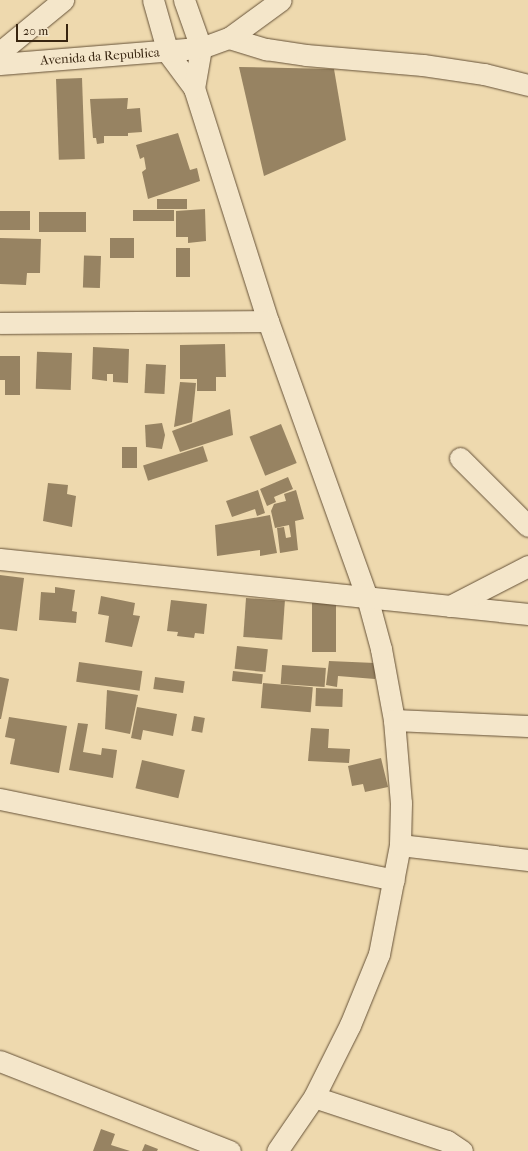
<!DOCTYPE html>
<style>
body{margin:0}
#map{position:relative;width:528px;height:1151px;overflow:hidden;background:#eed9ae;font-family:"IM FELL French Canon",serif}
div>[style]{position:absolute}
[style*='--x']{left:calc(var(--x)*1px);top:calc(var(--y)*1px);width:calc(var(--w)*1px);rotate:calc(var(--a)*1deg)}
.building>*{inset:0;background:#978362;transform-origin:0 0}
.roads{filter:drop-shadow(0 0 1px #665238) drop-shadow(0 0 1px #665238)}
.minor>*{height:21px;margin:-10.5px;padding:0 10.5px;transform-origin:10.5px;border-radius:10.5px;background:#f4e6ca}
span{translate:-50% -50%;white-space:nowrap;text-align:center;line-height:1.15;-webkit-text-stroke:3.5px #f4e6ca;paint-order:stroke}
.street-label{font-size:13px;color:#382510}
.scale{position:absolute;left:16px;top:24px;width:52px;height:18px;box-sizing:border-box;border:2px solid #382510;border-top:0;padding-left:5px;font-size:12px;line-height:14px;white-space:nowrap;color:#382510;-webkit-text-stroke:3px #f4e6ca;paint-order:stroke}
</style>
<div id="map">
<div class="building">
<i style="clip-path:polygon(239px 67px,334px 69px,346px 140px,264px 176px)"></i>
<i style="left:82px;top:78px;width:81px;height:26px;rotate:88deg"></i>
<i style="clip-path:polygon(128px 98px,127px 109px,140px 108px,142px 132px,128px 133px,128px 136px,104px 136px,104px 143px,97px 144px,96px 138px,93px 138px,90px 99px)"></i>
<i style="clip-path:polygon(178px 133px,190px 170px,197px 168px,200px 181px,148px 199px,142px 172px,146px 169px,144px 157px,140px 159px,136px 145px)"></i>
<i style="left:157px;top:199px;width:30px;height:10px"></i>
<i style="clip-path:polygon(205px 209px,206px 241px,188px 243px,188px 237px,176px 237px,176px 211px)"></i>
<i style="left:133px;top:210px;width:41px;height:11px"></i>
<i style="left:30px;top:211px;width:19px;height:30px;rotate:90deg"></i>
<i style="left:39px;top:212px;width:47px;height:20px"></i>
<i style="clip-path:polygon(0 238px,41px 239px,40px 273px,27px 273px,26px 285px,0 284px)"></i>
<i style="left:134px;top:238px;width:20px;height:24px;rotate:90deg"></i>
<i style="left:176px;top:248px;width:14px;height:29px"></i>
<i style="left:101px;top:256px;width:32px;height:17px;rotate:92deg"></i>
<i style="clip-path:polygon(225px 344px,226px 377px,216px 377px,216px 391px,197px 391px,197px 379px,180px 379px,180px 345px)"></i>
<i style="clip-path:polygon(93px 347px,129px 349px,128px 383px,113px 382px,113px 374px,107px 374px,107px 381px,92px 379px)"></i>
<i style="left:72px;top:353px;width:37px;height:35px;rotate:92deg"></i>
<i style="clip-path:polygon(0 356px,20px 356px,20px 395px,5px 395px,5px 380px,0 380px)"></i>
<i style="left:146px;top:364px;width:20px;height:29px;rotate:3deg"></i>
<i style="clip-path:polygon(180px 382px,196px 383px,192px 422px,174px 427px)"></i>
<i style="clip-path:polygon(230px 409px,233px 435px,180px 452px,172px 431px)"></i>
<i style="clip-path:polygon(162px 423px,165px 435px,162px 449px,146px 447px,145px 425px)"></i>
<i style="left:281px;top:424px;width:42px;height:34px;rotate:68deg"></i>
<i style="left:203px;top:446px;width:16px;height:63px;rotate:72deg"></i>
<i style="left:122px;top:447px;width:15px;height:21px"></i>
<i style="clip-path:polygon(288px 477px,293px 489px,274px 497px,276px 502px,267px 506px,260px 489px)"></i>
<i style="clip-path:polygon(48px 483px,68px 485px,67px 494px,76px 496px,72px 527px,43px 521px)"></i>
<i style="clip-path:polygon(258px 490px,265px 513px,257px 516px,255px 509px,232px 517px,226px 501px)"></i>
<i style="clip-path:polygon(296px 490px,304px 519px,295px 521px,298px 550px,280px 553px,277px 528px,284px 527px,286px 538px,291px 537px,289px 525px,275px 528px,271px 511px,274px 504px,286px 501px,284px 494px)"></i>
<i style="clip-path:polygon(270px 515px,277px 553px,260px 556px,260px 550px,217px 556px,215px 525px)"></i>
<i style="clip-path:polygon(0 575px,24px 578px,17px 631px,0 629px)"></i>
<i style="clip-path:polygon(55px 587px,75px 590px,72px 611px,77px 612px,76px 623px,39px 620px,41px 592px,55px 593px)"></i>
<i style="clip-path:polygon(101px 596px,135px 603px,133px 615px,140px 616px,132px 647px,105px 642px,109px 616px,98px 614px)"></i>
<i style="left:246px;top:598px;width:39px;height:39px;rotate:4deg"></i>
<i style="clip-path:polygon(171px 600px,207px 604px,204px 634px,195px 633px,194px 638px,177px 636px,178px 632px,167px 631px)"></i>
<i style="left:312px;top:603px;width:24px;height:49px"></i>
<i style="left:237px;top:646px;width:31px;height:23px;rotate:6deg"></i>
<i style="clip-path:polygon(329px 661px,375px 663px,375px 679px,338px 676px,337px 687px,326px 685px)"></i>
<i style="left:79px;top:662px;width:64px;height:20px;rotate:8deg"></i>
<i style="left:282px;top:665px;width:44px;height:19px;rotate:4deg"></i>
<i style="left:233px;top:671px;width:30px;height:10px;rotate:6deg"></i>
<i style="clip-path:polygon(0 677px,9px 679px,1px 719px,0 719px)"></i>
<i style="left:155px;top:677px;width:30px;height:12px;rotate:8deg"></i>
<i style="left:263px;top:683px;width:50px;height:25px;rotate:5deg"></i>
<i style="left:316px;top:688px;width:27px;height:18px;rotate:2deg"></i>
<i style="clip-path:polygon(107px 690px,138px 695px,130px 734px,105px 729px)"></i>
<i style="clip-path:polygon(137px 707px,177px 714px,173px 736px,143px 730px,141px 740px,131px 738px)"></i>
<i style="left:194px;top:716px;width:11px;height:15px;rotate:10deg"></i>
<i style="clip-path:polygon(9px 717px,67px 726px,59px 773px,10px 764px,15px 739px,5px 737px)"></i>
<i style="clip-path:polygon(78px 723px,88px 724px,83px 752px,101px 755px,102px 748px,117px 750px,113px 778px,69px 770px)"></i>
<i style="clip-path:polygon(311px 728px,329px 729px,328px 748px,350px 749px,349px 763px,308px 761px)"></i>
<i style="clip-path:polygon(381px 758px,388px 787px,365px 792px,363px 784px,352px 786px,348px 766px)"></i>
<i style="left:142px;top:760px;width:44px;height:29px;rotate:13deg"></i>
<i style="clip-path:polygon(101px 1129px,115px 1134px,111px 1145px,130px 1151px,93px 1151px)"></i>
<i style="clip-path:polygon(145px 1144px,158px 1149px,157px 1151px,142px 1151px)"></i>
</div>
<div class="roads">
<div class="minor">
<i style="--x:153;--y:0;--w:55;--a:74.2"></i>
<i style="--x:168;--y:53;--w:44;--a:53.4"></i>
<i style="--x:194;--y:88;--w:244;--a:72.4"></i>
<i style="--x:268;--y:321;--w:293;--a:70.3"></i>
<i style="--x:367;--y:597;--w:54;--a:74.9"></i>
<i style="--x:381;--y:649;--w:72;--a:79.6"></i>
<i style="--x:394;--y:720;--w:83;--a:85.2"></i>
<i style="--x:401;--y:803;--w:42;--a:91.4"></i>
<i style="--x:400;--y:845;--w:111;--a:100.9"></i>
<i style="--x:379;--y:954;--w:77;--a:112.2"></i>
<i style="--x:350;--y:1025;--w:80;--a:116.6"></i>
<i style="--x:314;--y:1097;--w:65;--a:124.4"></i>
<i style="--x:184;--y:0;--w:51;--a:70.5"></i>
<i style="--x:201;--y:48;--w:41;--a:99.9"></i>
<i style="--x:229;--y:38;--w:39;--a:17"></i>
<i style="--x:266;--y:49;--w:40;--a:8.5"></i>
<i style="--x:306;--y:55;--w:117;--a:4.9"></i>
<i style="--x:423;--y:65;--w:62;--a:8.4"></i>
<i style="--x:484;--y:74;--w:45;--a:14"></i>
<i style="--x:0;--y:52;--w:82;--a:-39.5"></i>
<i style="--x:0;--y:64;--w:202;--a:-4.6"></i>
<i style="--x:201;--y:48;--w:30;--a:-20"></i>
<i style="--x:229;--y:38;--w:64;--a:-36.2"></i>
<i style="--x:0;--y:323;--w:268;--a:-0.4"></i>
<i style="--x:460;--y:458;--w:96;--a:45"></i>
<i style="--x:0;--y:559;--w:531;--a:5.95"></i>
<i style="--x:450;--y:606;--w:88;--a:-27.1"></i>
<i style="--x:394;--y:720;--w:134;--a:2.6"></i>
<i style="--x:0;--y:799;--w:402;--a:11.6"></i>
<i style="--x:400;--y:845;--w:129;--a:6.7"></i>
<i style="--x:0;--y:1061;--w:247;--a:21.4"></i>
<i style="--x:314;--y:1097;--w:140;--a:18.3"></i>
<i style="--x:447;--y:1141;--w:18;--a:34"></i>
</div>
</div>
<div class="street-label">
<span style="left:100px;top:57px;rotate:-4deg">Avenida da Republica</span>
</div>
<div class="scale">20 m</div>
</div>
